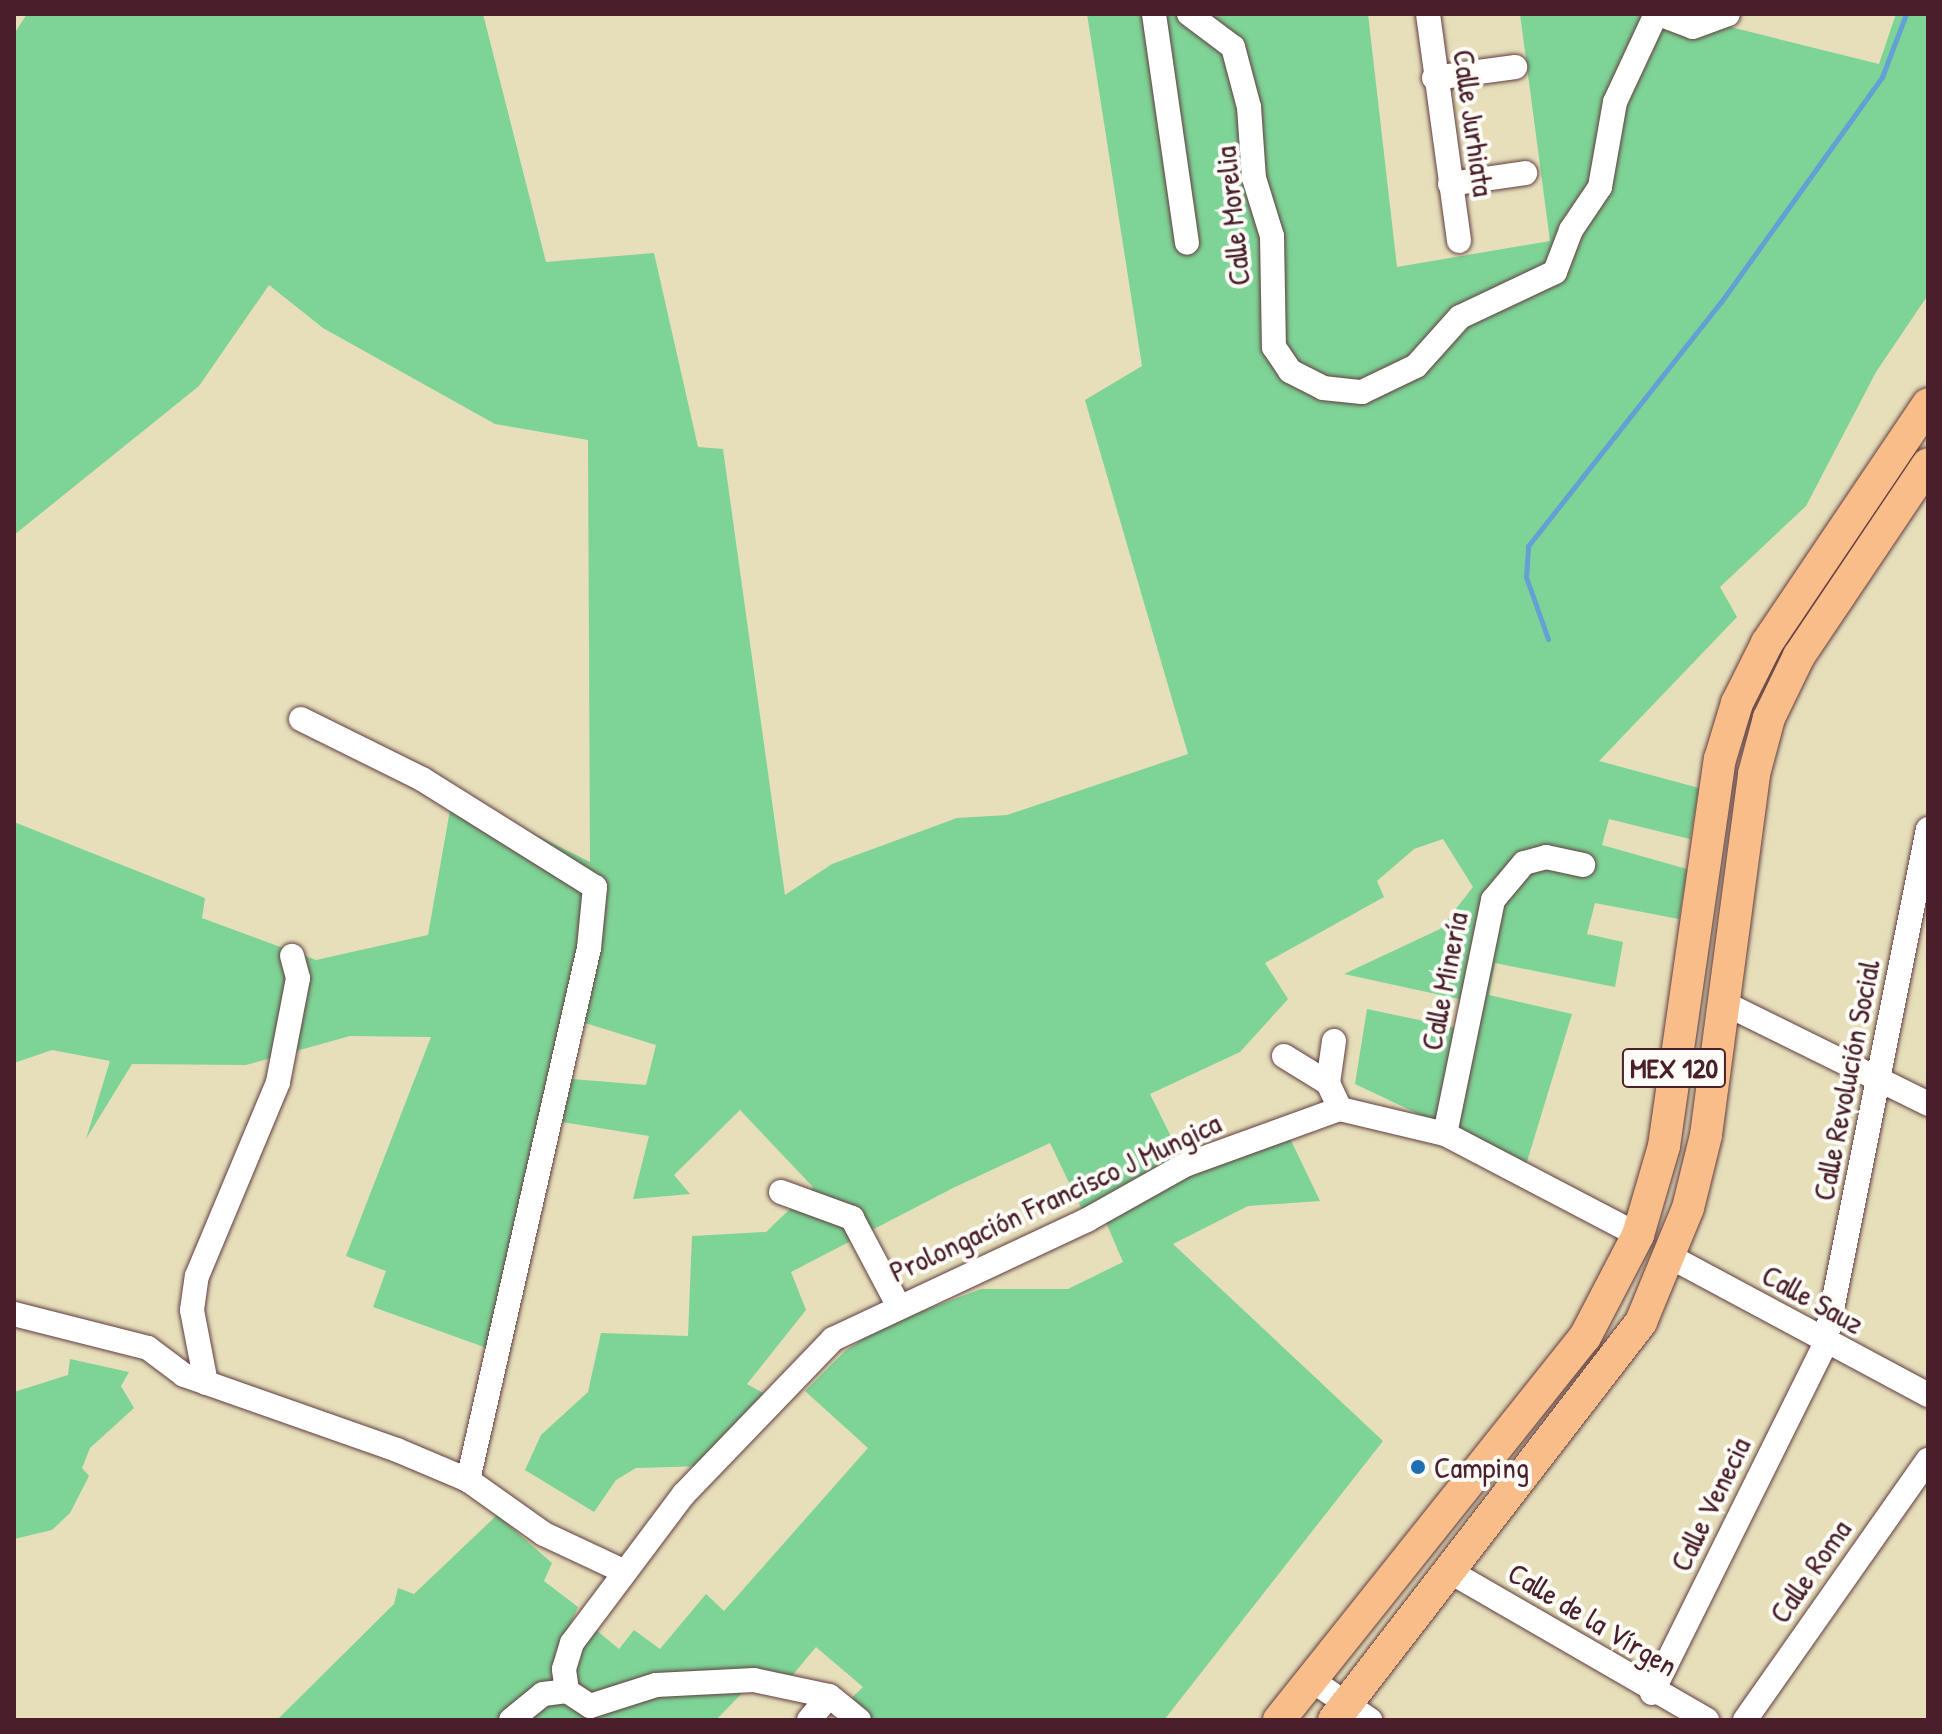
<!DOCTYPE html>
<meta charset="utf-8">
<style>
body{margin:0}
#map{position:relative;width:1942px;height:1734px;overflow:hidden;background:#e6dfba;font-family:"Patrick Hand",sans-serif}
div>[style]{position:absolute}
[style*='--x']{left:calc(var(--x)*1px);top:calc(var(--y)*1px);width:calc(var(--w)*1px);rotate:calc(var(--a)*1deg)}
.green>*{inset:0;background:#7ed396}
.stream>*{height:5px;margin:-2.5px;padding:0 2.5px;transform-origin:2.5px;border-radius:2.5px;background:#63a0d4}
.roads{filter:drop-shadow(0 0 2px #613c40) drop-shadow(0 0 2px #613c40)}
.minor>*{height:24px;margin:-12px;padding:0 12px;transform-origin:12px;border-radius:12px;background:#fff}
.major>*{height:32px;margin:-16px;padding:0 16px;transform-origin:16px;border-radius:16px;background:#f8bd89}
.dots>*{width:22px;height:22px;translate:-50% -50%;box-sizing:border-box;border:4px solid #fdfcf7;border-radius:50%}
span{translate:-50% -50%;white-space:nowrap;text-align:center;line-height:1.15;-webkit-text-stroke:8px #fdfcf7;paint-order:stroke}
.shield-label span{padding:2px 6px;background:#fdfcf7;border:2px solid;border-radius:6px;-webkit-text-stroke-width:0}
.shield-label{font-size:28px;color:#4a1f2b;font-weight:700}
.street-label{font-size:30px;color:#4a1f2b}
.poi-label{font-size:30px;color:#4a1f2b}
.left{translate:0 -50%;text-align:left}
.frame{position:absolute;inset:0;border:16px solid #4a1f2b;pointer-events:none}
</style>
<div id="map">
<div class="green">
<i style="clip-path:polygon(27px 14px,483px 14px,546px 262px,654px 253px,698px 447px,723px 449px,785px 895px,832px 864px,957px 818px,1007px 815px,1188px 754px,1085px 400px,1142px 366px,1087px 14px,1368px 14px,1397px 267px,1550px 241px,1520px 14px,1678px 14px,1879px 64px,1896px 14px,1928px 14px,1928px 295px,1876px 372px,1806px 506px,1720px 587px,1737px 617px,1599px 761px,1699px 788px,1690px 839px,1609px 819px,1602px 845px,1687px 869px,1679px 919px,1595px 903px,1587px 934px,1623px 942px,1615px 987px,1495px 963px,1489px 995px,1572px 1014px,1526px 1165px,1355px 1084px,1367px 1009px,1457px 1028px,1459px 999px,1344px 974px,1440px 929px,1473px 887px,1443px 839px,1414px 849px,1377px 881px,1384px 897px,1265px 963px,1288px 999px,1240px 1052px,1150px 1094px,1185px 1165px,1285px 1128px,1320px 1201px,1248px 1206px,1173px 1244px,1383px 1441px,1164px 1720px,853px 1720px,840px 1709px,863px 1687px,816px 1647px,781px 1689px,749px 1686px,716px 1720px,277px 1720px,394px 1604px,398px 1588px,414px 1594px,497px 1515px,552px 1563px,544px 1581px,578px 1607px,569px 1627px,585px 1639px,596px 1630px,619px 1649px,634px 1630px,660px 1649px,706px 1594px,724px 1611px,868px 1448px,805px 1391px,845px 1351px,883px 1326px,981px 1289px,1068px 1289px,1123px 1262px,1102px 1213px,1087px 1220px,1050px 1143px,955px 1187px,791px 1272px,806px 1310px,747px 1384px,765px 1394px,705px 1466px,636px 1468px,616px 1480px,594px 1512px,525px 1470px,541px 1435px,588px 1392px,601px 1333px,688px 1336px,692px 1236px,766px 1232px,813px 1187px,740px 1110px,674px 1175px,690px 1194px,633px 1199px,649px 1136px,562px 1122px,572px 1079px,646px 1085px,656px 1045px,569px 1018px,495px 1351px,373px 1307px,386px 1271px,346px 1256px,431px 1037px,350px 1036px,246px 1065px,132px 1064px,86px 1139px,110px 1061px,52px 1050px,14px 1063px,14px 822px,205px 898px,202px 918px,316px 960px,428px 935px,453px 793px,590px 862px,588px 440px,495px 424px,323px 328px,269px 285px,199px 386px,14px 535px,14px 34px)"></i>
<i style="clip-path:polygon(70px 1359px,129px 1372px,121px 1386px,134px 1408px,90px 1448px,82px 1468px,89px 1476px,70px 1513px,52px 1530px,14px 1539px,14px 1392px,68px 1375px)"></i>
</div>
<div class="stream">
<i style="--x:1548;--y:639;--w:66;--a:-109.5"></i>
<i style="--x:1526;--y:577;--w:31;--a:-86"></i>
<i style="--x:1528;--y:546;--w:311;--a:-51.7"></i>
<i style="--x:1721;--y:302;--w:277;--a:-54.4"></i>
<i style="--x:1882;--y:77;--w:67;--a:-69.1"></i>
</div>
<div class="roads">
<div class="minor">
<i style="--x:1154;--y:14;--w:231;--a:81.8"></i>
<i style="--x:1189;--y:14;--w:55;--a:36.9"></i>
<i style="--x:1233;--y:47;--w:62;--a:75.1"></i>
<i style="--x:1249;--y:107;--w:71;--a:86"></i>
<i style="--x:1254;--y:178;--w:61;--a:72.8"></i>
<i style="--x:1272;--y:236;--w:111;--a:89"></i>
<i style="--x:1274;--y:347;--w:29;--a:56"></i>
<i style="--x:1290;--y:371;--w:37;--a:27"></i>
<i style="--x:1323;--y:388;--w:39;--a:6"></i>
<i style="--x:1362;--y:392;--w:60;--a:-25.7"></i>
<i style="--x:1416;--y:366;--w:66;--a:-48.1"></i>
<i style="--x:1460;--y:317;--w:105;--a:-25.3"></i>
<i style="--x:1555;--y:272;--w:45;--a:-69.1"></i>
<i style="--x:1571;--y:230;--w:52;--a:-56"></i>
<i style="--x:1600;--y:187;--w:86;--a:-80"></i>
<i style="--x:1615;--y:102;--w:97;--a:-65"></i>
<i style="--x:1428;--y:14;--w:229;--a:82.2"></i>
<i style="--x:1659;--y:14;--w:36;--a:21"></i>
<i style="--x:1693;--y:27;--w:37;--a:-20"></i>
<i style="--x:1434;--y:78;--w:82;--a:-7.7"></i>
<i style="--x:1450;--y:184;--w:76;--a:-8.3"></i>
<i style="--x:301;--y:719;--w:135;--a:26.4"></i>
<i style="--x:422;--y:779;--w:204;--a:32"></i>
<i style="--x:595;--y:887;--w:61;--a:95.6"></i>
<i style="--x:589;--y:948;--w:546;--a:102.81"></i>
<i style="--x:1724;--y:1003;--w:228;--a:26.3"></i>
<i style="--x:1334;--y:1041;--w:42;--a:98.1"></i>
<i style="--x:1328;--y:1083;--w:29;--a:65"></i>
<i style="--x:1284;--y:1056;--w:52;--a:31.5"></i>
<i style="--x:1445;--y:1134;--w:239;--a:-78.4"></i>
<i style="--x:1493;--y:900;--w:48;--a:-50"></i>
<i style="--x:1524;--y:863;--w:23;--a:-15"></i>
<i style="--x:1546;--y:857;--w:38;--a:12"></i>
<i style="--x:781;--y:1192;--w:76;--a:20.1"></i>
<i style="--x:852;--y:1218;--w:98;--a:62.1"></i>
<i style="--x:1669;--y:1256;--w:294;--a:28.2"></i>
<i style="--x:14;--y:1314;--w:138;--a:14.2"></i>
<i style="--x:148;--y:1348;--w:45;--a:36.9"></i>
<i style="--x:184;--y:1375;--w:226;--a:19.4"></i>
<i style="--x:397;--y:1450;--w:77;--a:22.9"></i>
<i style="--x:468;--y:1480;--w:93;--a:35.4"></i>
<i style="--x:544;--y:1534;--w:89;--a:25.1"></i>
<i style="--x:206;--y:1383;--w:74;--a:-100.9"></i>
<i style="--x:192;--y:1310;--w:34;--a:-82"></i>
<i style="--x:197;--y:1276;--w:210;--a:-67.3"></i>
<i style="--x:278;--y:1082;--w:106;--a:-79.1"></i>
<i style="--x:298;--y:978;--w:23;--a:-105"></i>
<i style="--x:1449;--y:1571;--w:298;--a:30"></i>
<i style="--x:1310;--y:1679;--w:73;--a:34.3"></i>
<i style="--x:1652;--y:1693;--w:390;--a:-63.6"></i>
<i style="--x:1825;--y:1344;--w:525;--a:-78.69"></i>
<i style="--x:511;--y:1720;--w:41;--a:-39.1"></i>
<i style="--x:543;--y:1694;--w:24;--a:-7"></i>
<i style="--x:809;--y:1720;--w:31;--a:-50"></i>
<i style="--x:859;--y:1720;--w:38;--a:-141"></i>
<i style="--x:829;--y:1696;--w:77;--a:-168"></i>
<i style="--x:754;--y:1680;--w:98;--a:177.1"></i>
<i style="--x:656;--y:1685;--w:69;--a:162.3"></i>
<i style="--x:590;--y:1706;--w:27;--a:-147"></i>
<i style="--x:567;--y:1691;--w:22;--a:-98"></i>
<i style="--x:564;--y:1669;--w:27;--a:-73"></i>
<i style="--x:572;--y:1643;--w:186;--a:-53.1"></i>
<i style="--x:684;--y:1494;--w:215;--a:-46.1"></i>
<i style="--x:833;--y:1339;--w:280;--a:-25.1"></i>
<i style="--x:1087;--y:1220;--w:112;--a:-29.3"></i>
<i style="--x:1185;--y:1165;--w:165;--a:-19.9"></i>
<i style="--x:1340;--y:1109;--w:108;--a:13.4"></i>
<i style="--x:1445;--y:1134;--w:218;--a:27.6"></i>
<i style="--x:1745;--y:1720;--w:318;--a:-54.9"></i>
</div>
<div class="major">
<i style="--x:1279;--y:1720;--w:490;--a:-51.4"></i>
<i style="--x:1585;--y:1337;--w:115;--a:-62.5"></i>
<i style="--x:1638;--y:1235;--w:93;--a:-73.7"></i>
<i style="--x:1664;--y:1146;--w:391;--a:-81.8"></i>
<i style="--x:1720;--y:759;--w:59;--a:-73.1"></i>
<i style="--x:1737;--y:703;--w:67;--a:-63.4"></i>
<i style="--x:1767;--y:643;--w:288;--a:-56"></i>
<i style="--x:1334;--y:1720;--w:503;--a:-52.35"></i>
<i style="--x:1641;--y:1322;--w:123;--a:-67.6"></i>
<i style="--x:1688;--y:1208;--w:75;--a:-76.1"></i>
<i style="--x:1706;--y:1135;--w:364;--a:-82.4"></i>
<i style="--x:1754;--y:774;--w:58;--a:-75"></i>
<i style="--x:1769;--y:718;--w:69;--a:-64.2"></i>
<i style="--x:1799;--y:656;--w:231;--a:-56.1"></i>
</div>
</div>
<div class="dots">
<i style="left:1418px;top:1467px;background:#1f6fb2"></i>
</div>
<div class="shield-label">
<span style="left:1674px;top:1068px">MEX 120</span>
</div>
<div class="street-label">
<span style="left:1474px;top:123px;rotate:82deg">Calle Jurhiata</span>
<span style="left:1232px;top:216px;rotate:-96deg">Calle Morelia</span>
<span style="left:1444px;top:981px;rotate:-79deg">Calle Minería</span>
<span style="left:1846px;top:1080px;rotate:-79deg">Calle Revolución Social</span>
<span style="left:1055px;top:1197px;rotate:-25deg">Prolongación Francisco J Mungica</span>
<span style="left:1813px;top:1299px;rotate:29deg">Calle Sauz</span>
<span style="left:1710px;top:1504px;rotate:-64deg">Calle Venecia</span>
<span style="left:1810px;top:1571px;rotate:-55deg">Calle Roma</span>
<span style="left:1593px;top:1619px;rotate:31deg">Calle de la Vírgen</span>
</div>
<div class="poi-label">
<span class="left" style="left:1434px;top:1467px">Camping</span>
</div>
<div class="frame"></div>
</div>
